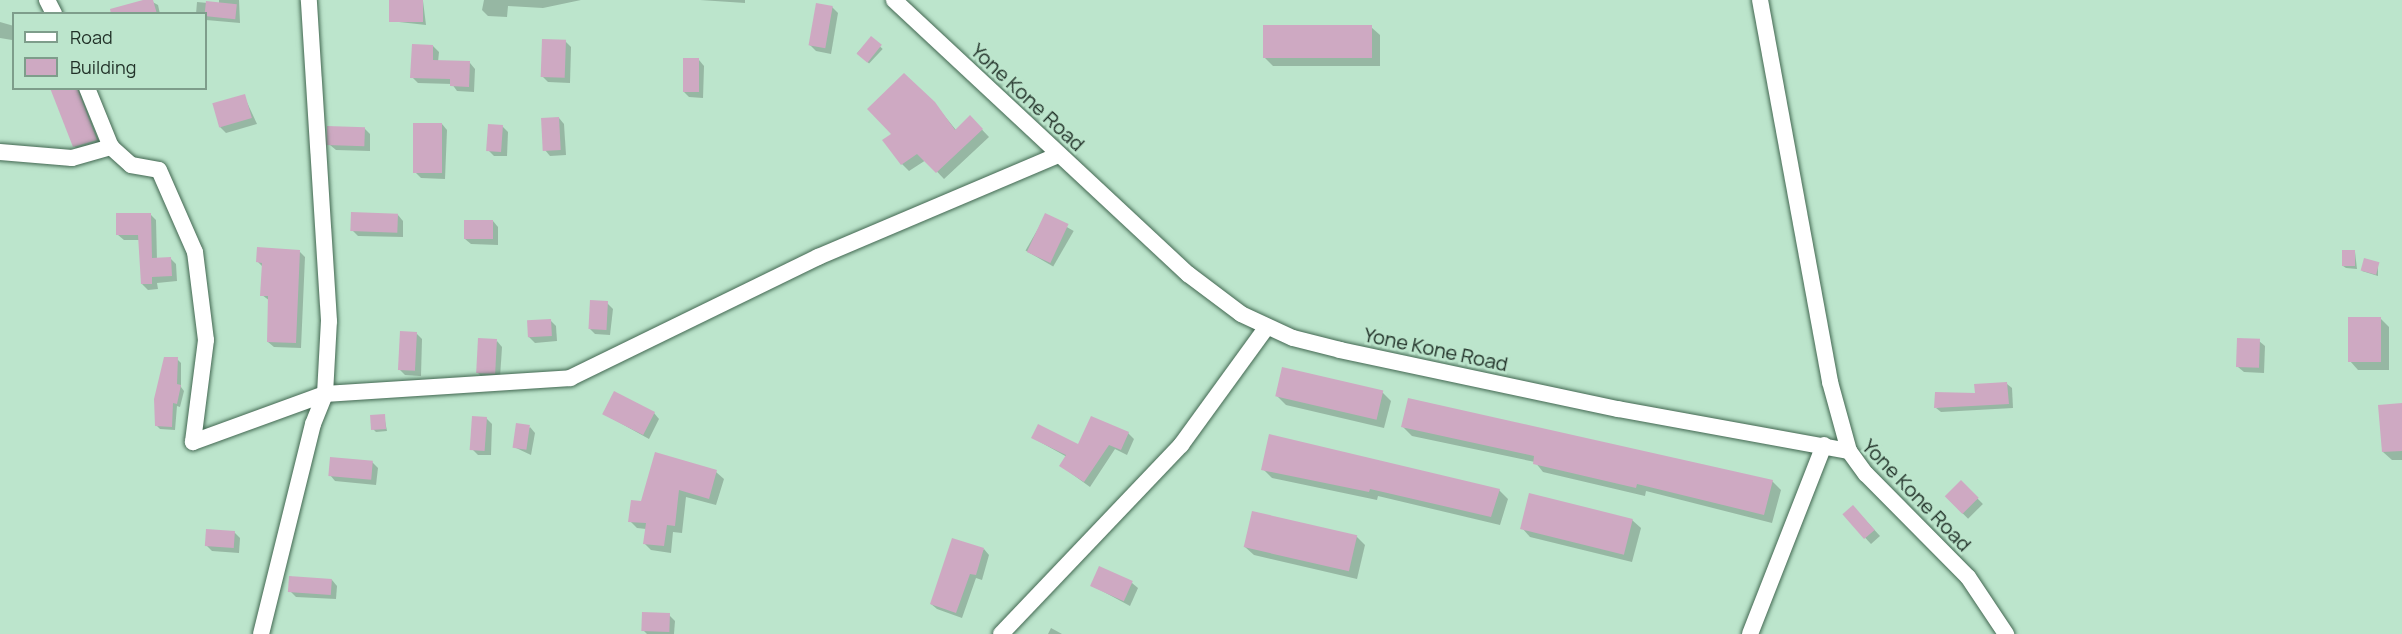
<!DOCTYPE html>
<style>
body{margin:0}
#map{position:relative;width:2402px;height:634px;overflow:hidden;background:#bce5cc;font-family:Manrope,sans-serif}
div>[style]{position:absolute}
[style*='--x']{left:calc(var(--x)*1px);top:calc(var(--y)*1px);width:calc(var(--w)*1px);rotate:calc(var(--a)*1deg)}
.shadow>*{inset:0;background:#0003;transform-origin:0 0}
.building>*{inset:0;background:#cea9c2;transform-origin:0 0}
.roads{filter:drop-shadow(0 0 2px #426751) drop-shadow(0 0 2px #426751)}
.minor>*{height:16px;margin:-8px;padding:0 8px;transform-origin:8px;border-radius:8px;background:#fff}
span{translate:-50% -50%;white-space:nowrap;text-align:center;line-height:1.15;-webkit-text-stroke:5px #bce5cc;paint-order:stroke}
.street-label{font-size:20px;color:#223229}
.legend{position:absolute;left:12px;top:12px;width:195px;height:78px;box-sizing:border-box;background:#bce5cc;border:2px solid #7e9d8b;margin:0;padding:8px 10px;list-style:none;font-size:18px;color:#223229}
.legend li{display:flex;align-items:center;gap:12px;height:30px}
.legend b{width:30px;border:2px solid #7e9d8b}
</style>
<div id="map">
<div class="shadow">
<i style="clip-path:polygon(149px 0,158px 5px,160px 14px,137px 14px)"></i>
<i style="clip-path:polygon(219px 0,239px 0,240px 23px,206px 20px,206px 14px,196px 14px,197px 2px,219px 4px)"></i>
<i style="clip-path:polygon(484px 0,581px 0,543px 8px,508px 6px,507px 17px,488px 16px,482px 10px)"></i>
<i style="clip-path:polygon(700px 0,745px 0,745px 3px)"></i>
<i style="clip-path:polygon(423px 1px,426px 25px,390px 21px)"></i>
<i style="clip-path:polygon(832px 7px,838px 13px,831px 54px,816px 51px,810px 45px)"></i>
<i style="clip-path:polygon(0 22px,14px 26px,12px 40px,0 38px)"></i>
<i style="clip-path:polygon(1371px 27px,1380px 35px,1380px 66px,1273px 66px,1264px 57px)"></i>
<i style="left:871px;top:38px;width:16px;height:20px;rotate:43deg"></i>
<i style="clip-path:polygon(565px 41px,571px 47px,570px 83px,548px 82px,542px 76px)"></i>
<i style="clip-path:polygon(433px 46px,439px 52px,438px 62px,470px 63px,475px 69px,474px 92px,457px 91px,452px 84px,418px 83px,412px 77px)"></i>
<i style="clip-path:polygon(699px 60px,704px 66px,703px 98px,689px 97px,684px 92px)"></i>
<i style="clip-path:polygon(56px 88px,85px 88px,82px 98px,101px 146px,80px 152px,74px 146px)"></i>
<i style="clip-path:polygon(244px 96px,257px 124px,226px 133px,220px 127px)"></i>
<i style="clip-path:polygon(934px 103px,956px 130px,970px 117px,989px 137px,944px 179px,926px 160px,909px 171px,902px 164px,893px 134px)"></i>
<i style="clip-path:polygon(559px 118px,564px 124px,566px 155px,550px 156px,545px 150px)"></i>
<i style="clip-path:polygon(442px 124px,447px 130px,445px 179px,421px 178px,415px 172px)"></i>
<i style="clip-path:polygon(502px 126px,508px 132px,507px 156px,494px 156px,488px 150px)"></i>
<i style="clip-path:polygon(364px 128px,370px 134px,370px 151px,336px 150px,330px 145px)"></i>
<i style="clip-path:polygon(151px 215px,156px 220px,157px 260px,170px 258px,176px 264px,177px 281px,157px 283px,158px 289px,148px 290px,142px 284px,139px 240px,124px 240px,118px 235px)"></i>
<i style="clip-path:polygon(398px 215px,403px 221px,403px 237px,358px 236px,352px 230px)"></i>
<i style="left:1046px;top:215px;width:32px;height:41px;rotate:30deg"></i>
<i style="clip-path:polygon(493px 221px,498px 227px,498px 245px,471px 244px,465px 239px)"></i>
<i style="clip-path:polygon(300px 252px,305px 257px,301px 348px,274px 347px,268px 342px,270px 301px,262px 295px,263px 267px,258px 262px)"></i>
<i style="clip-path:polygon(2355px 252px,2357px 269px,2346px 268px,2343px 266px)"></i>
<i style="clip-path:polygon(2378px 263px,2378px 276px,2362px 271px)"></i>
<i style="clip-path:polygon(607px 303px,613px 309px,610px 335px,595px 334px,589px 328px)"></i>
<i style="clip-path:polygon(2380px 318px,2389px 327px,2389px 370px,2358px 370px,2350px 361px)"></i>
<i style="clip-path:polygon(550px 320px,556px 326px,557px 341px,535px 343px,529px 337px)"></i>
<i style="clip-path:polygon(416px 333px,422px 339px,421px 376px,405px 375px,400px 370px)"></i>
<i style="clip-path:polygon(497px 341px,502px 347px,500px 378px,483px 378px,477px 372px)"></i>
<i style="clip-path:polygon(2259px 341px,2265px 346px,2264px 373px,2244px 372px,2238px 367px)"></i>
<i style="clip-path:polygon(177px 359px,181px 363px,181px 387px,184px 391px,180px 407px,177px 406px,175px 430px,160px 429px,156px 425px)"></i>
<i style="clip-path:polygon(2007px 384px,2012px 388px,2013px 408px,1941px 412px,1936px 408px)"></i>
<i style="clip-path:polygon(1382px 392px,1391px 401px,1384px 428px,1286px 405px,1277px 396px)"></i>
<i style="clip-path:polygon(2402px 405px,2402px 460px,2392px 460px,2383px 452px)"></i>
<i style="clip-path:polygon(654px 413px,659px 419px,649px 439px,604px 414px)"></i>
<i style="clip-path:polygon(384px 416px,387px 431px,376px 432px,373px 429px)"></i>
<i style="clip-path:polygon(486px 418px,492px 424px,491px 455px,478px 455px,472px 449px)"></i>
<i style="clip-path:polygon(530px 427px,535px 433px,531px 455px,514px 447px)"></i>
<i style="clip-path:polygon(1403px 427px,1772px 481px,1781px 490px,1772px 523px,1646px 491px,1645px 496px,1543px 472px,1535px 462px,1412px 436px)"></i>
<i style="clip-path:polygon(1128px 433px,1134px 439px,1127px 455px,1115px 449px,1090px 487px,1061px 466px,1067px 457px,1033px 438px,1079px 446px)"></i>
<i style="clip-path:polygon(372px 462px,378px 468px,376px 485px,335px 481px,330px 475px)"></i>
<i style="clip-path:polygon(1263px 469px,1499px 490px,1508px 499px,1500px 525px,1378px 496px,1377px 500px,1272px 478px)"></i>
<i style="clip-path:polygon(716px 472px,724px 479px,716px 505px,686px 497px,682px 533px,673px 532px,671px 553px,651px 550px,644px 543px,646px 529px,637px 528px,630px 521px,642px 502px)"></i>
<i style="left:1961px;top:482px;width:31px;height:21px;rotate:45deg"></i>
<i style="clip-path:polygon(1859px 513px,1880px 536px,1871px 544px,1844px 515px)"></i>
<i style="clip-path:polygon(1632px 520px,1641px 528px,1632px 562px,1530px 537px,1522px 528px)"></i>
<i style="clip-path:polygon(234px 532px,240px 538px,239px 553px,212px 551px,206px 545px)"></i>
<i style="clip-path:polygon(1356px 536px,1365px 545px,1357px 579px,1254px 555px,1245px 547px)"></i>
<i style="clip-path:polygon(984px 549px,989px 555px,982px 580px,976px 578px,962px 618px,937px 609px,931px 604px)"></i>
<i style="clip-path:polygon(332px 580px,337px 586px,336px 599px,296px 597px,290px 591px)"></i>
<i style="clip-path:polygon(1132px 583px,1138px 588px,1130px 606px,1091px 585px)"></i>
<i style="clip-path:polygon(669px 615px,675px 621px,674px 634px,647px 634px,643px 630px)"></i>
<i style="clip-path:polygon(1051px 628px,1062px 634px,1048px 634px)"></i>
</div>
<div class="building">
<i style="clip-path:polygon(143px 0,153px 0,157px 14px,111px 14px,110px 9px)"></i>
<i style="left:389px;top:0;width:34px;height:22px"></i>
<i style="left:206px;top:1px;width:31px;height:15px;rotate:6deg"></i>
<i style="left:816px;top:3px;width:17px;height:43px;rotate:10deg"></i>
<i style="left:1263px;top:25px;width:109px;height:33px"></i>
<i style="left:871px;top:36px;width:14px;height:23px;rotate:39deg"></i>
<i style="left:542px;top:39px;width:24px;height:38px;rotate:2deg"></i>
<i style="clip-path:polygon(412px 44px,433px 45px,433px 60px,470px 61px,469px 87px,450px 86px,450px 79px,410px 78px)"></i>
<i style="left:683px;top:58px;width:16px;height:34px"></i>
<i style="clip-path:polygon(904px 73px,935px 102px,955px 130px,970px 115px,983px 129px,936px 173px,917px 154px,901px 165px,882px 140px,891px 134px,867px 109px)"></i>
<i style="clip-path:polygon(50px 88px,77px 88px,97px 140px,73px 147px)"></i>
<i style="left:245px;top:94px;width:25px;height:34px;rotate:74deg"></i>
<i style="left:559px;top:117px;width:33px;height:18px;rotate:87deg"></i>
<i style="left:413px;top:123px;width:29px;height:50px"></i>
<i style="left:488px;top:124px;width:15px;height:27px;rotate:4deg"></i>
<i style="left:327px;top:126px;width:38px;height:19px;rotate:2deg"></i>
<i style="left:351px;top:212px;width:47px;height:19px;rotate:2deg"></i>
<i style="clip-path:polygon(116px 213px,151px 213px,152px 258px,171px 257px,172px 276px,152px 277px,152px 284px,141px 284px,138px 235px,116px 235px)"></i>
<i style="left:1045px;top:213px;width:26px;height:43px;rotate:25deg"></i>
<i style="left:464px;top:220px;width:29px;height:19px"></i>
<i style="clip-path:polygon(257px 247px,300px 250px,296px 343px,267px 342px,268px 296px,260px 296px,262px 263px,256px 262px)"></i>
<i style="left:2342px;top:250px;width:13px;height:16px"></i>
<i style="left:2364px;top:258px;width:16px;height:13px;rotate:15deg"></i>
<i style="left:590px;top:300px;width:18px;height:29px;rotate:3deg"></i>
<i style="left:2348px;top:317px;width:33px;height:45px"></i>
<i style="left:551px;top:319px;width:17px;height:24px;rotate:87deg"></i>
<i style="left:400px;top:331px;width:17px;height:39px;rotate:3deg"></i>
<i style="left:478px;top:338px;width:19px;height:35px;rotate:3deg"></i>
<i style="left:2237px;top:338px;width:23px;height:29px;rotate:2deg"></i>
<i style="clip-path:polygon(164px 357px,178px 357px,177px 384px,181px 385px,177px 404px,173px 403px,172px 427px,155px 426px,154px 399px)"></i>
<i style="left:1282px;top:367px;width:104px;height:30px;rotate:13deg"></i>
<i style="clip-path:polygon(2007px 382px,2009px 404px,1934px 408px,1935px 392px,1975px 393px,1974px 384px)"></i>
<i style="left:614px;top:391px;width:46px;height:26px;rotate:27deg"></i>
<i style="clip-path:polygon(1408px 398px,1773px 480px,1764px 515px,1637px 484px,1636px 488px,1533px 464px,1534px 456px,1401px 427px)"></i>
<i style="clip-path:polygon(2402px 403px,2402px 451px,2382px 452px,2378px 405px)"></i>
<i style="left:385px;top:414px;width:15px;height:15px;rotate:86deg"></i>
<i style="left:472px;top:416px;width:15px;height:34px;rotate:4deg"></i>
<i style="clip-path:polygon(1091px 416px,1129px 432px,1121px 450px,1109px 445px,1084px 482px,1059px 466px,1066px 455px,1031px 438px,1038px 424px,1078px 444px)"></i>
<i style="left:516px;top:423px;width:14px;height:25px;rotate:8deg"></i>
<i style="clip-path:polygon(1269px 434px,1500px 489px,1491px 517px,1370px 489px,1369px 492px,1261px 470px)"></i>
<i style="clip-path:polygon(655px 452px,717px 470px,709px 499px,679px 490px,675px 526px,667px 525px,664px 546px,643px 544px,646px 523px,628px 522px,631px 500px,641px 501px)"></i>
<i style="left:330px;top:457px;width:43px;height:19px;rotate:5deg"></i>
<i style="left:1961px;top:480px;width:25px;height:23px;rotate:45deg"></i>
<i style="left:1529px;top:493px;width:107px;height:37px;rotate:14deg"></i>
<i style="left:1853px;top:505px;width:33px;height:14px;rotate:49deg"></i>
<i style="left:1252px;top:511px;width:108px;height:37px;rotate:13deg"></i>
<i style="left:206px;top:529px;width:29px;height:17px;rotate:4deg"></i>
<i style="clip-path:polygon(952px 538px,984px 548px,976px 575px,970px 574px,956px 613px,930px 604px)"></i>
<i style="left:1099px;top:566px;width:37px;height:22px;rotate:24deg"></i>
<i style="left:289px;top:576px;width:43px;height:16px;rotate:4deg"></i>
<i style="left:642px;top:612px;width:28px;height:19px;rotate:2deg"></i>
</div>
<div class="roads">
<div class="minor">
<i style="--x:47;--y:0;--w:16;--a:63"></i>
<i style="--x:894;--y:0;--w:402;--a:43"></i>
<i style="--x:1188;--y:274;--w:66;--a:37"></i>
<i style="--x:1241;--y:314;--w:57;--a:24.8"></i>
<i style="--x:1293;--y:338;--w:49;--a:14.3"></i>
<i style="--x:1340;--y:350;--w:284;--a:12"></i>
<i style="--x:1618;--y:409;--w:235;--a:10.3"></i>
<i style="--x:1849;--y:451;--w:29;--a:54"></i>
<i style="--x:1866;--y:474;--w:145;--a:45.3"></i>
<i style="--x:1968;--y:577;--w:69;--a:56.3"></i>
<i style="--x:1760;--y:0;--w:388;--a:79.6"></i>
<i style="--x:1830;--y:382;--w:72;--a:74.6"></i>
<i style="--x:87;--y:88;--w:64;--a:67.9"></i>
<i style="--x:111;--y:147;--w:27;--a:42"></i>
<i style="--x:131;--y:165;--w:28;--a:10"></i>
<i style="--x:159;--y:170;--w:90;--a:66.3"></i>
<i style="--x:195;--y:252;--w:89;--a:82.9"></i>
<i style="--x:206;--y:340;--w:103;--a:97.3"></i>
<i style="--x:193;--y:442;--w:140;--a:-20"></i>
<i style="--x:325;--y:394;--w:246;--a:-3.7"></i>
<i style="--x:570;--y:378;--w:276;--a:-26"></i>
<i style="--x:818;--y:257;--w:261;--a:-23"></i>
<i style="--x:0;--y:152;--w:72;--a:4.8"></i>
<i style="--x:72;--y:158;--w:41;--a:-15.8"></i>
<i style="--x:261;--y:634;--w:216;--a:-76.1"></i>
<i style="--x:313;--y:424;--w:32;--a:-68"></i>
<i style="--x:325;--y:394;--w:73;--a:-86.9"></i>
<i style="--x:329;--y:321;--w:322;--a:-93.6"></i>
<i style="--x:1001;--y:634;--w:261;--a:-46.4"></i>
<i style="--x:1181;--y:445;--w:145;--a:-54"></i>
<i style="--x:1750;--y:634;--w:203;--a:-68.6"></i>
</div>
</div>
<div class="street-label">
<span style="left:1028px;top:97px;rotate:43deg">Yone Kone Road</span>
<span style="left:1436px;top:349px;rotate:12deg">Yone Kone Road</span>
<span style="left:1917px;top:495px;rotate:46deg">Yone Kone Road</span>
</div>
<ul class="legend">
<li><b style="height:8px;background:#fff"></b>Road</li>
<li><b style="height:16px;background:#cea9c2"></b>Building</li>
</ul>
</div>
